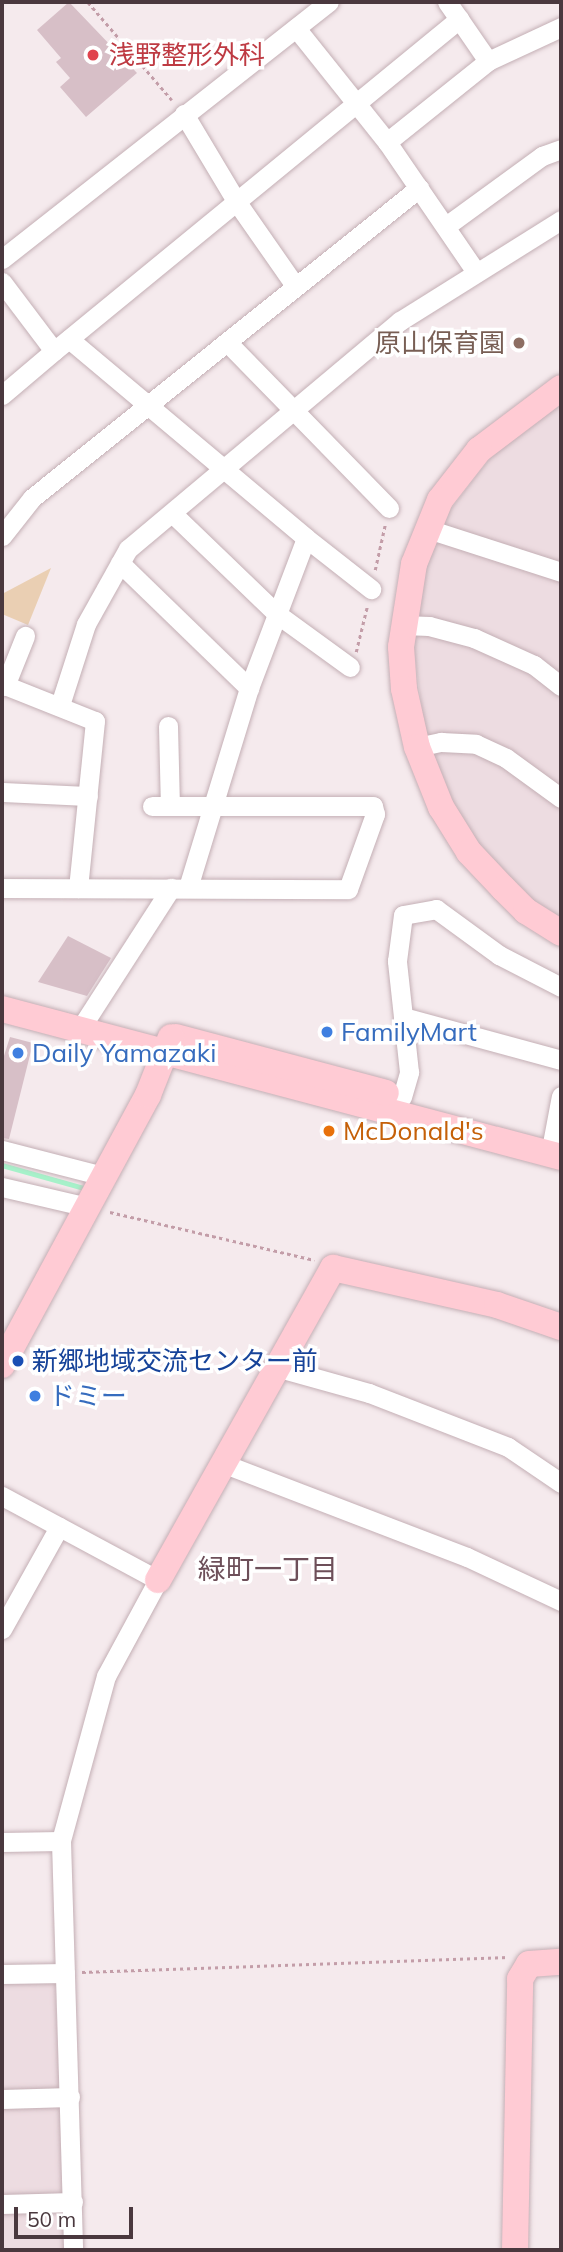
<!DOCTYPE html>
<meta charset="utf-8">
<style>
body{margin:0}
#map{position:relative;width:563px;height:2252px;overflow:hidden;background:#f5eaed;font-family:Mulish,"Noto Sans JP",sans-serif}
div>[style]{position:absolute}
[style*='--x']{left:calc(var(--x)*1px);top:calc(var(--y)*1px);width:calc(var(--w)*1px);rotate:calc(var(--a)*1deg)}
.residential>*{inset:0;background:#eddce1}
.green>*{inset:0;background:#eacfb3}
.stream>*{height:4.5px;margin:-2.25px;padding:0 2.25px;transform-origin:2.25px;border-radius:2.25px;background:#a6f2ca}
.building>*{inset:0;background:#d7bfc7}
.path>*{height:2.5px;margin-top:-1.25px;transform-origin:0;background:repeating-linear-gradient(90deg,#c39da8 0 3.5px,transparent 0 7px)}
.roads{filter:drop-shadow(0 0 2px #c4afb5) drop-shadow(0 0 2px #c4afb5)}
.street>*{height:19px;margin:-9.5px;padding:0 9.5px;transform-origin:9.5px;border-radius:9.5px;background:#fff}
.secondary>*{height:26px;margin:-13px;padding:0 13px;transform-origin:13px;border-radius:13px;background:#ffcbd4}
.dots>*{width:19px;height:19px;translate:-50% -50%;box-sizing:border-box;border:4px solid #fff;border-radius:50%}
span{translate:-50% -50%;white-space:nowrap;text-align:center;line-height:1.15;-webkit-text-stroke:7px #fff;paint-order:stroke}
.health-label{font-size:26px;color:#be3a42}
.left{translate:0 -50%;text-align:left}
.education-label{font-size:26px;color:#785e54}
.right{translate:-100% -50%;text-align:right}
.shop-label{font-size:26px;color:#366cbe}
.food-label{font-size:26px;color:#c56008}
.transit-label{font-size:26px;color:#164399}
.neighbourhood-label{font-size:28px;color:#6d4f59}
.frame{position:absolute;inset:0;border:4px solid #4a383e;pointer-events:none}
.scale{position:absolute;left:14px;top:2207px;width:119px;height:32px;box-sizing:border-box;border:4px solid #4a383e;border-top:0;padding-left:9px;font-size:21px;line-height:24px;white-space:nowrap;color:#4a383e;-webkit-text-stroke:5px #fff;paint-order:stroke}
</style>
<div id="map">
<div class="residential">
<i style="clip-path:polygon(561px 400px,561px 918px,516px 889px,480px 856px,428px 755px,412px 634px,426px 562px,444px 518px,507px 436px)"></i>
<i style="clip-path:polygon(55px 1983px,66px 2250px,2px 2250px,2px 1984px)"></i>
</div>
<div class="green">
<i style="clip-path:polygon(51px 568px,28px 625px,2px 614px,2px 594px)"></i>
</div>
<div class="stream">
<i style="--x:2;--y:1165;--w:85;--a:15.7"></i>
</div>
<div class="building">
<i style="clip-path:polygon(69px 2px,137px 73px,86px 117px,60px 87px,70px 78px,56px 62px,61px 58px,37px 30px)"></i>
<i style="clip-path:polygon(68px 936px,111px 958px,87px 996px,38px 982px)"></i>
<i style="clip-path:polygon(10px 1037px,33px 1043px,9px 1139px,2px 1138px,2px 1062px)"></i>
</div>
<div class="path">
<i style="--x:88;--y:2;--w:129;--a:49.4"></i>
<i style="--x:375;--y:570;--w:46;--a:-77.5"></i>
<i style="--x:356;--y:652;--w:46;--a:-76.3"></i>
<i style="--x:110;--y:1212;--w:210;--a:13.2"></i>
<i style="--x:82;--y:1972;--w:427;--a:-2"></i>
</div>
<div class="roads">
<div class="street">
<i style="--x:459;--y:19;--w:51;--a:55.4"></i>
<i style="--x:296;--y:28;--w:146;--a:51.4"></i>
<i style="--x:387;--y:142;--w:158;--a:55.6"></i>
<i style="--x:184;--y:114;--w:101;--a:59.1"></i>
<i style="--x:236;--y:201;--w:101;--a:55.1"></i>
<i style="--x:387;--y:142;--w:129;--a:-38.7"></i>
<i style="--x:488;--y:61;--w:81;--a:-25"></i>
<i style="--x:446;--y:226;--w:119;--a:-36.1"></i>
<i style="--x:542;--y:156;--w:20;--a:-20"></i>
<i style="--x:2;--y:259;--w:416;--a:-38.2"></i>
<i style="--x:2;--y:282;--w:86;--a:53"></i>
<i style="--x:54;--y:351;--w:524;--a:-39.34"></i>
<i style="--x:459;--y:19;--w:21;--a:-125"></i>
<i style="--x:69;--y:339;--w:309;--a:40"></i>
<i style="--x:306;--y:538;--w:160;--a:110.8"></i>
<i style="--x:249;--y:688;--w:209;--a:107"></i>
<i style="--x:227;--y:342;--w:232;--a:45.7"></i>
<i style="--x:2;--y:395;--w:68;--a:-40.2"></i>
<i style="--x:172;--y:513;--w:146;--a:43.9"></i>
<i style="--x:277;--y:614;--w:90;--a:36"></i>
<i style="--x:428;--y:529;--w:140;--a:17.9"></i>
<i style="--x:2;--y:536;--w:48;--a:-51.7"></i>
<i style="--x:32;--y:498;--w:496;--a:-38.7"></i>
<i style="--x:306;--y:538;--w:83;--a:38.1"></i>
<i style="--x:120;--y:563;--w:180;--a:44.1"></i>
<i style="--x:403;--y:625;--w:26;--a:2"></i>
<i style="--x:429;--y:626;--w:47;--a:14.9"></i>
<i style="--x:474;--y:638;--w:66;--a:24.2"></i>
<i style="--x:534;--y:665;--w:34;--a:38"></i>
<i style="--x:2;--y:684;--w:100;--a:21.7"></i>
<i style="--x:95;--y:721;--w:168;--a:95.8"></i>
<i style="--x:5;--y:686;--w:54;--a:-68.2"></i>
<i style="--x:60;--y:705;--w:85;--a:-72.2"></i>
<i style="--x:86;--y:624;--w:86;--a:-60.8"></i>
<i style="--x:128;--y:549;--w:355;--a:-40"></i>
<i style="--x:400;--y:321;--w:190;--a:-32.1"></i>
<i style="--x:168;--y:726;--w:80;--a:88.6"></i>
<i style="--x:417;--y:747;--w:25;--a:-12"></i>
<i style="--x:441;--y:742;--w:35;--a:3"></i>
<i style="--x:476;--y:744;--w:33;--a:25"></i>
<i style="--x:506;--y:758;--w:68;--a:36"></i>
<i style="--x:2;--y:792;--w:86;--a:2.7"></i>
<i style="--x:2;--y:888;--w:346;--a:0.2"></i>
<i style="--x:348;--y:889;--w:80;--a:-70.2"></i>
<i style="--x:375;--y:814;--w:8;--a:-104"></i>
<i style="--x:373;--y:806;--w:221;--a:180"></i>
<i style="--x:403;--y:1017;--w:164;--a:15.2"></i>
<i style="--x:80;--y:1029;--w:168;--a:-57.2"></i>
<i style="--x:402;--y:1097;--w:26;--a:-74"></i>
<i style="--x:409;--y:1072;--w:112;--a:-96.2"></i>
<i style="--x:397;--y:961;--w:46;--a:-82.6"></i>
<i style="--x:403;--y:915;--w:34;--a:-10"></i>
<i style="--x:436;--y:909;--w:78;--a:36.1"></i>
<i style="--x:499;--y:955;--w:70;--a:27.3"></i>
<i style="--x:2;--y:1150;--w:104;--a:14.4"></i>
<i style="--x:550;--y:1154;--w:59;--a:-79.3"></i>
<i style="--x:2;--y:1187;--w:88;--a:13.1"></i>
<i style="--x:276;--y:1367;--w:97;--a:15.6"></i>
<i style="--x:369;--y:1393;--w:149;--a:21.2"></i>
<i style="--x:508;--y:1447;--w:64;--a:34.2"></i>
<i style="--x:222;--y:1463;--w:262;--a:21"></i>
<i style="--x:467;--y:1557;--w:104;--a:25.1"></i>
<i style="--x:2;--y:1496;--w:177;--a:28.3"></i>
<i style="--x:158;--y:1580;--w:109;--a:118.4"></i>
<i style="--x:106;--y:1676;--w:171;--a:105.3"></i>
<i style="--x:61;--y:1841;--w:409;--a:88.3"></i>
<i style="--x:2;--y:1629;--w:117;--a:-60.8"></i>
<i style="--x:2;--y:1842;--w:59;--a:-1"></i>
<i style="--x:2;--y:1974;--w:63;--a:-0.9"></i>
<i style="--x:2;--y:2099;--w:68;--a:-1.7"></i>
<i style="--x:2;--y:2204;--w:71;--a:-1.6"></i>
</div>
<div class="secondary">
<i style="--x:561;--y:388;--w:103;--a:142.9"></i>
<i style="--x:479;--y:450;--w:63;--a:128"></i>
<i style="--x:440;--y:500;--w:69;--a:112.1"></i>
<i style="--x:414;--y:564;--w:84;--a:98.9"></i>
<i style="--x:401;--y:647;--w:42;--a:85.9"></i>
<i style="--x:404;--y:689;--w:59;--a:77.4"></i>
<i style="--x:417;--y:747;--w:65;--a:68.2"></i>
<i style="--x:441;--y:807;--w:53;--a:58.1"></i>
<i style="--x:469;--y:852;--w:50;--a:46.6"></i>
<i style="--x:503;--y:888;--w:33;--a:45"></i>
<i style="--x:526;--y:911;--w:41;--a:32.2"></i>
<i style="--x:2;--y:1009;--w:578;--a:14.83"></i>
<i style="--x:176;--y:1037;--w:217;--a:14.9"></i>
<i style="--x:2;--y:1365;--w:307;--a:-61.6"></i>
<i style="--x:148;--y:1095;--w:62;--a:-68.4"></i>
<i style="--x:158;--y:1580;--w:358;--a:-60.7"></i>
<i style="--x:333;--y:1268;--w:168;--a:12.7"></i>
<i style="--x:497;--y:1305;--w:68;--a:19"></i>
<i style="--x:515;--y:2250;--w:271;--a:-88.9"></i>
<i style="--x:520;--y:1979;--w:17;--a:-59"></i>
<i style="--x:529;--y:1964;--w:32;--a:-4"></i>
</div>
</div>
<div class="dots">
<i style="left:93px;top:55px;background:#e0444e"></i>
<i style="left:519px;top:343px;background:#8d6e63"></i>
<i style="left:327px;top:1032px;background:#3f7fe0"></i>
<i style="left:18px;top:1053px;background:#3f7fe0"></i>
<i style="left:329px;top:1131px;background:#e8710a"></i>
<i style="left:18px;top:1361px;background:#1a4fb4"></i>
<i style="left:35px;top:1396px;background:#3f7fe0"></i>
</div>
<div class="health-label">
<span class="left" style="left:109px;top:55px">浅野整形外科</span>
</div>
<div class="education-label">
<span class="right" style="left:505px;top:343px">原山保育園</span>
</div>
<div class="shop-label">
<span class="left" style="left:341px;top:1032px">FamilyMart</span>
<span class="left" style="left:32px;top:1053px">Daily Yamazaki</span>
<span class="left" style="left:49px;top:1396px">ドミー</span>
</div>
<div class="food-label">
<span class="left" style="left:343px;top:1131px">McDonald's</span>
</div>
<div class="transit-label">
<span class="left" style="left:32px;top:1361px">新郷地域交流センター前</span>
</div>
<div class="neighbourhood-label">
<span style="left:268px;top:1569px">緑町一丁目</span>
</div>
<div class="frame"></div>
<div class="scale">50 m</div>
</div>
